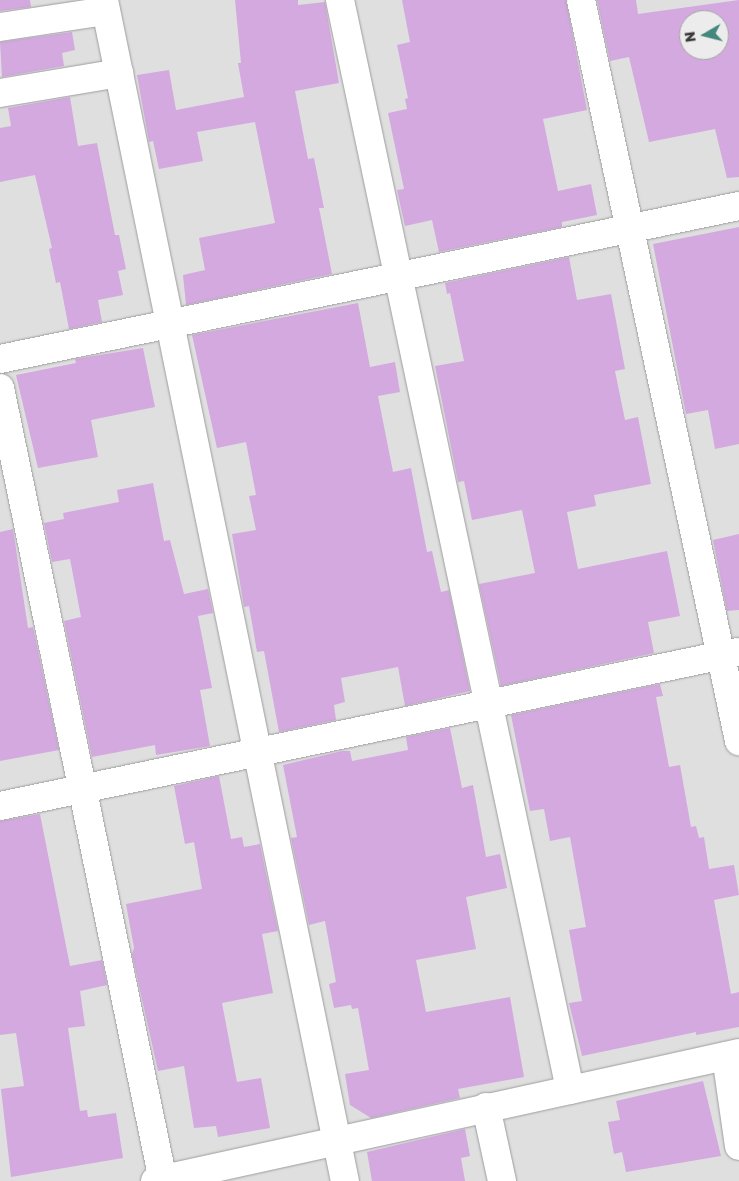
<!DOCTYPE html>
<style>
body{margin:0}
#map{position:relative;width:739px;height:1181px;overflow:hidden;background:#dfdfe0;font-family:"Golos Text",sans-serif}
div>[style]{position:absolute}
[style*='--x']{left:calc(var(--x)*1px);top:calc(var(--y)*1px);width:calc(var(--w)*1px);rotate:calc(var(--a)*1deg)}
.building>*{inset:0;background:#d3a9df}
.roads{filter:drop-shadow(0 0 1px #9d9d9e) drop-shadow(0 0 1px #9d9d9e)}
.minor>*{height:28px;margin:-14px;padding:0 14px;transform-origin:14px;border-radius:14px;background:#fff}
span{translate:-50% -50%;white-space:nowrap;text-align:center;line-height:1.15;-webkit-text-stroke:4.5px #ececed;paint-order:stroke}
.north{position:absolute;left:679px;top:10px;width:50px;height:50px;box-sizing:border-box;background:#ececed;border:1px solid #a5a5a6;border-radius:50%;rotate:262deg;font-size:14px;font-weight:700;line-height:20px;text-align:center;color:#3b3b3b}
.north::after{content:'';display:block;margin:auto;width:18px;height:22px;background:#44887d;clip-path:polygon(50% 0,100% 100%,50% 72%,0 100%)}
</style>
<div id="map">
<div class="building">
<i style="clip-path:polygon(0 0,30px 0,31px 7px,0 11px)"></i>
<i style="clip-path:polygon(235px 0,298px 0,298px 5px,325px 2px,339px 83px,295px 91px,308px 159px,314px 158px,324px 208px,319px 208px,332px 274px,186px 305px,183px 275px,205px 270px,199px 238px,275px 223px,255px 122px,197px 132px,203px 161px,159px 169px,153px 141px,149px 142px,137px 75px,169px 70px,176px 110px,244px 97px,238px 63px,241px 63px)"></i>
<i style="clip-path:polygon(402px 0,566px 0,587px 110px,543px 119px,558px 191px,591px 184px,597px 215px,562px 222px,562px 227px,439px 252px,432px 220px,405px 226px,397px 190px,404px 189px,388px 113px,407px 109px,405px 99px,408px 98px,397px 45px,410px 42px)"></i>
<i style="clip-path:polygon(evenodd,597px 0,636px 0,638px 14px,739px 0,739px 177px,727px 178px,715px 129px,649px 142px,629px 57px,610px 61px,597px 0,689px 20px,719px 20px,719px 50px,689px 50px,689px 20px)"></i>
<i style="clip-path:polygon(72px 32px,75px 50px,62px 53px,64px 66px,2px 77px,0 42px)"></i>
<i style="clip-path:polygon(70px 97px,78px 146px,97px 143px,115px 235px,119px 235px,126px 269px,118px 271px,123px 295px,98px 300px,102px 322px,69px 329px,60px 282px,56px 283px,49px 249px,52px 248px,35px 175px,0 182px,0 128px,11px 126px,8px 108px)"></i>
<i style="clip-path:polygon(739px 227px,739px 444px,715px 449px,708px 410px,686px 414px,653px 244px)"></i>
<i style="clip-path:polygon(569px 257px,577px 300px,611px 294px,625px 369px,615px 371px,625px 420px,638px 417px,651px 484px,594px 495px,596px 506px,567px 512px,578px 569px,667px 551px,680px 616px,648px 622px,654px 653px,501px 686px,479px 584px,535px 573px,522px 510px,472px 520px,464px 481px,458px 482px,435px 366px,464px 361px,450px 293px,447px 294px,445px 283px)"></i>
<i style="clip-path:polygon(358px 303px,370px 367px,395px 362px,400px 392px,378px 396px,393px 472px,411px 468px,427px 552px,432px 551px,441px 592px,449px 590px,470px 691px,405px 706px,398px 667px,341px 678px,345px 702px,334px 705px,336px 720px,279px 732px,264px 651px,257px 652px,249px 606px,244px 607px,232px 534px,256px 530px,249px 496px,256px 495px,246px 442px,217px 448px,192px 335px)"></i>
<i style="clip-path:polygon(143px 348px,155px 407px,91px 420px,98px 457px,38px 468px,16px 375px,76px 363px,75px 359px)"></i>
<i style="clip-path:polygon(153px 483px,164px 541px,170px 540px,184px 594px,208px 589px,213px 613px,198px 616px,212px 688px,200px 690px,210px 746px,156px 755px,155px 745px,92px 757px,64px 621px,81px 617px,70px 559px,52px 562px,44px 523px,64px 519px,63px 513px,119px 502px,117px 490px)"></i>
<i style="clip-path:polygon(13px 529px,28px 628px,33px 627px,59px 750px,0 761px,0 532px)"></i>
<i style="clip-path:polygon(739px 534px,739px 610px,727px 611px,713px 540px)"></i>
<i style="clip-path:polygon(660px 684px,663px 696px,656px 697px,669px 767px,680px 765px,691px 827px,696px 826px,699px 838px,704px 837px,709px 869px,734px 865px,739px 895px,714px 900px,731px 994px,739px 992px,739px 1027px,696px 1035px,696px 1032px,582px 1056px,569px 1003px,582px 1001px,569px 930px,586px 927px,570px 837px,550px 841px,544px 809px,530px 811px,511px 715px)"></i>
<i style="clip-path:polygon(450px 728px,462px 788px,473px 785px,486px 857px,500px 854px,507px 888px,466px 897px,476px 949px,416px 960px,426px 1012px,510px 997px,524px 1077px,458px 1089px,460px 1098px,371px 1118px,350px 1105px,345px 1074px,369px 1070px,358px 1008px,352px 1009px,351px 1005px,334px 1008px,329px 984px,336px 982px,325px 921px,309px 925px,291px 838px,297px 837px,283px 765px,342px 751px,350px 751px,352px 761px,408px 750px,406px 737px)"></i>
<i style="clip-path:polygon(219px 776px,231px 839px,242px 837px,244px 847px,260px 844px,278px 931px,262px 934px,273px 993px,222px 1003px,237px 1082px,261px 1078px,270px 1128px,218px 1137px,216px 1126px,194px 1128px,184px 1066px,158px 1071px,132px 954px,134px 948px,126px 904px,202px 889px,194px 842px,185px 844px,174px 786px)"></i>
<i style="clip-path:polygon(40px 814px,70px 966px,102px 960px,107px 985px,80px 991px,85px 1026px,68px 1028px,80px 1111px,87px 1110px,88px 1117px,116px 1113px,123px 1158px,11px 1177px,1px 1089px,24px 1086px,16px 1033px,0 1035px,0 821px)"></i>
<i style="clip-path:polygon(703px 1081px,721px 1156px,626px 1172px,622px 1152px,614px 1154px,608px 1122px,620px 1120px,616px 1101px)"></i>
<i style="clip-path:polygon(465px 1129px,470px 1156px,461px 1158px,465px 1181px,372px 1181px,367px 1152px)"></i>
</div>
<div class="roads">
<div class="minor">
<i style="--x:104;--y:0;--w:1205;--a:78.47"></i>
<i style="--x:340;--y:0;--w:1114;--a:78.08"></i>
<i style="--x:581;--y:0;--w:758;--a:77.96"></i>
<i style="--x:0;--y:27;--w:107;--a:-8.6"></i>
<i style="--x:0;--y:93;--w:121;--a:-9.5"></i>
<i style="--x:0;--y:359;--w:755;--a:-11.7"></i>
<i style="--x:0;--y:388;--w:810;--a:78.38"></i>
<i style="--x:0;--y:806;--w:754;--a:-11.79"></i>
<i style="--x:726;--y:1056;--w:91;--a:81.8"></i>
<i style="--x:486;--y:1107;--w:76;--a:77.8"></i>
<i style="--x:155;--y:1181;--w:598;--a:-12.36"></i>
</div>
</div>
<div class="north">N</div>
</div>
